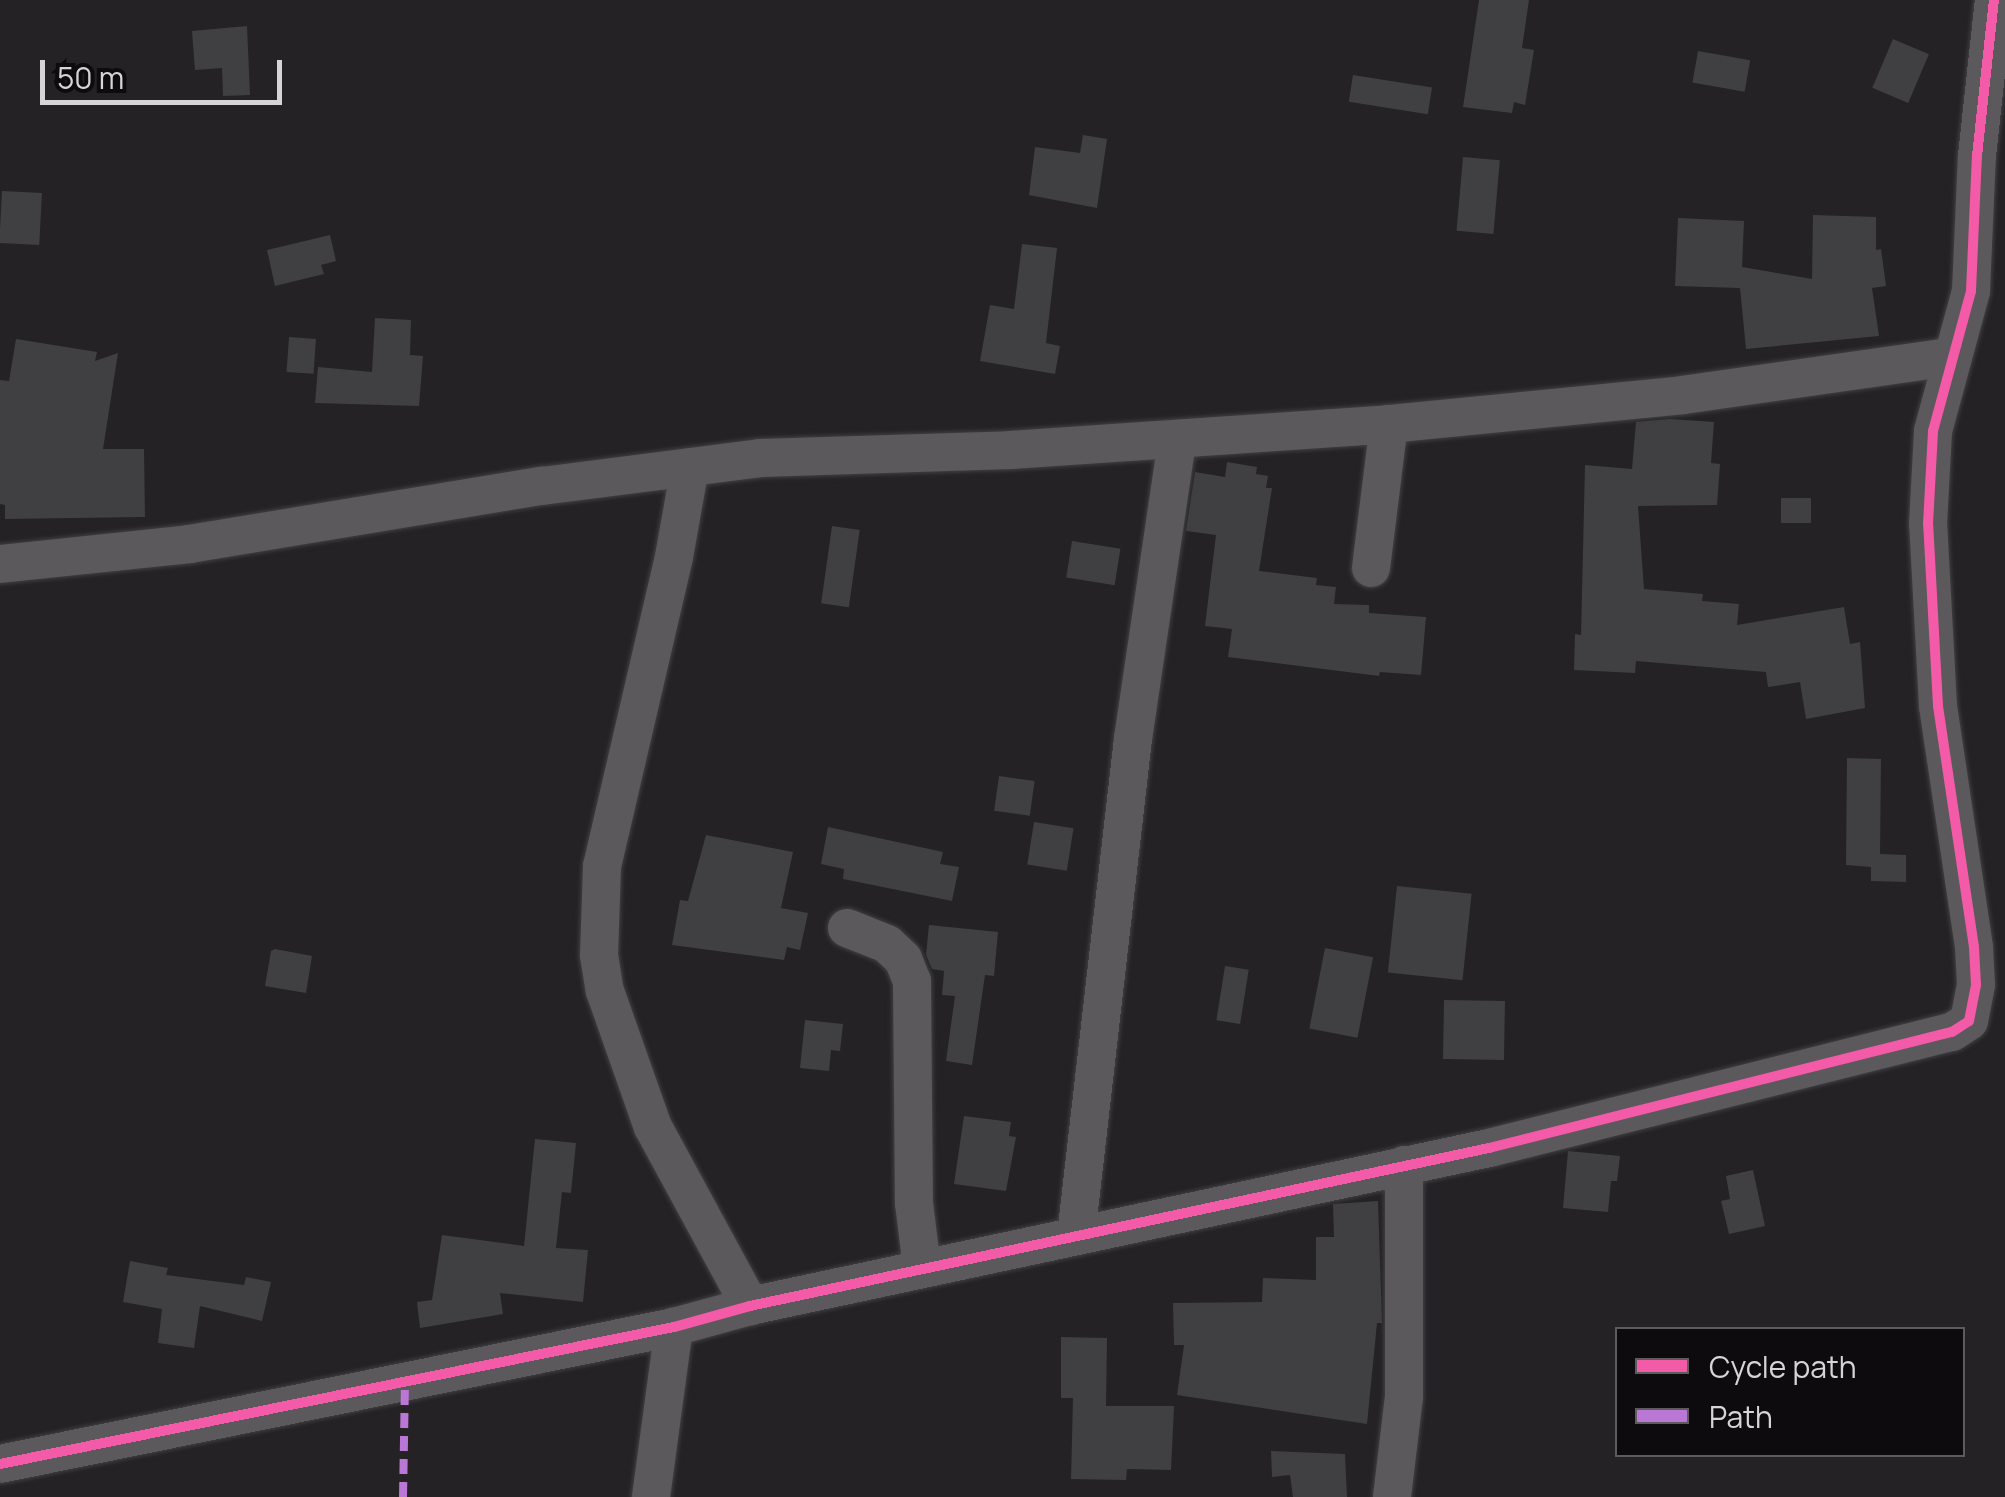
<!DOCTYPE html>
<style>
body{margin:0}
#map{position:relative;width:2005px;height:1497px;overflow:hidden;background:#242225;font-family:Manrope,sans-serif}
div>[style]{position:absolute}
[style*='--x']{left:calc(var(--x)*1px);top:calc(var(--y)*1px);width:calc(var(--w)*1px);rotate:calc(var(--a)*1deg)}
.building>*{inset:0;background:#403f42;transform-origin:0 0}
.roads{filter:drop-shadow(0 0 2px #414042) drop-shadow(0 0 2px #414042)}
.minor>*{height:38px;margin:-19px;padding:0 19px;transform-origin:19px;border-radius:19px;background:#5b595c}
.quiet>*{height:8px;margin-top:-4px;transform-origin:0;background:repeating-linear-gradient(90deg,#ba77d6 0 15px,transparent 0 23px)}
.cycleway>*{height:10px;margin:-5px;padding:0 5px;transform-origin:5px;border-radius:5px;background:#f35aa7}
span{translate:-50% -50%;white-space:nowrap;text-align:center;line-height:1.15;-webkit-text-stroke:9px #0d0b0e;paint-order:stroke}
.legend{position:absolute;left:1615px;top:1327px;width:350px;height:130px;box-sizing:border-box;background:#0d0b0e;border:2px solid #5d5b5e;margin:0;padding:12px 18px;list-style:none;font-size:30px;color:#d6d4d7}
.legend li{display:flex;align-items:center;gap:20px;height:50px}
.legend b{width:50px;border:2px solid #5d5b5e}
.scale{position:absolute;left:40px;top:60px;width:242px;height:45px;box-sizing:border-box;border:5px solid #d6d4d7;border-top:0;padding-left:12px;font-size:30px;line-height:35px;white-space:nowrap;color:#d6d4d7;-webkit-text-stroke:8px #0d0b0e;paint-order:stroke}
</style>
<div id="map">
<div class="building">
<i style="clip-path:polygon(1479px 0,1529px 0,1522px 48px,1534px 50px,1525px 105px,1514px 102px,1512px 113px,1463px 107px)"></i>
<i style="clip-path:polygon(247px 26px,250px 95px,223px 96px,222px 68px,195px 70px,192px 31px)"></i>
<i style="left:1893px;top:39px;width:39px;height:53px;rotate:23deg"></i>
<i style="left:1698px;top:51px;width:53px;height:32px;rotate:10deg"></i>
<i style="left:1353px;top:75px;width:80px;height:27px;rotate:9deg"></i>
<i style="clip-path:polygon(1083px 135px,1107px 139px,1097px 208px,1029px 195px,1035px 147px,1080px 153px)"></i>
<i style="left:1463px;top:157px;width:37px;height:74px;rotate:5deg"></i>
<i style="left:2px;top:191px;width:40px;height:52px;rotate:3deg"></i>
<i style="clip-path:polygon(1813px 215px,1876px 217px,1876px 250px,1881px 249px,1886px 286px,1872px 288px,1879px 336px,1746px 349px,1740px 288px,1675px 286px,1678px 218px,1744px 221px,1742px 267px,1812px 279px)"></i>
<i style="clip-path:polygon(330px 235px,336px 261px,321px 265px,324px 274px,275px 286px,267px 250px)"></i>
<i style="clip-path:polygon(1022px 244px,1057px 248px,1046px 343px,1060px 346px,1055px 374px,980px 361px,990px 305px,1014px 309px)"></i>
<i style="clip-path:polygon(375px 318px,411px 320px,410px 355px,423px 356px,419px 406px,315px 403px,318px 367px,372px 372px)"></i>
<i style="left:289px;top:337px;width:27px;height:35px;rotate:4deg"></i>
<i style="clip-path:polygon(16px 339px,97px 352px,95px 361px,118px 353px,103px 449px,144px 449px,145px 517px,5px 519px,5px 505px,0 504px,0 380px,9px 381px)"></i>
<i style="clip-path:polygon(1670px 419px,1714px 422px,1711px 463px,1720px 464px,1717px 505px,1638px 506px,1644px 589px,1703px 594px,1702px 601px,1739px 604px,1737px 625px,1844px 607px,1850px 644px,1860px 642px,1865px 708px,1806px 719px,1800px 682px,1768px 687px,1766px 672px,1636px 661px,1635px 673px,1574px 670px,1575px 634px,1581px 635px,1585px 465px,1632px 469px,1636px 422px)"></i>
<i style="clip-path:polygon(1227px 462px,1257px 467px,1256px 474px,1268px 476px,1266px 488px,1272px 488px,1259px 571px,1317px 578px,1316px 585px,1336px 587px,1334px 604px,1369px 605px,1369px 613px,1426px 617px,1421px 675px,1380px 672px,1379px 676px,1228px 657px,1232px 629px,1205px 626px,1216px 535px,1186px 531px,1195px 472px,1225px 477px)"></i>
<i style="left:1811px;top:498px;width:25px;height:30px;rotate:90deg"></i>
<i style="left:832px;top:526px;width:28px;height:78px;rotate:8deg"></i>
<i style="left:1072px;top:541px;width:49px;height:37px;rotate:9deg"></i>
<i style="clip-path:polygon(1847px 758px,1881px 759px,1880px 854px,1906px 855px,1906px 882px,1871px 881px,1871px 867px,1846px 865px)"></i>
<i style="left:999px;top:776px;width:36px;height:35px;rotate:8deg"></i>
<i style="left:1034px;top:822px;width:40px;height:43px;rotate:9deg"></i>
<i style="clip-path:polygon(828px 827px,943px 852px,940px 864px,959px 867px,952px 901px,843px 879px,844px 869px,821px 864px)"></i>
<i style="clip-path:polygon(706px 835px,793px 852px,781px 908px,808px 913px,800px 950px,787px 947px,784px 960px,672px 945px,680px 900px,688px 901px)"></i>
<i style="left:1397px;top:886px;width:75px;height:87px;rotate:6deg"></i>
<i style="clip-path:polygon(929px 925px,998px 932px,994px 976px,985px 975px,972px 1065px,946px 1061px,955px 996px,942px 995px,944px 971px,932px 969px,926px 955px)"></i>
<i style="left:1325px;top:948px;width:49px;height:82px;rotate:11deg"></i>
<i style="clip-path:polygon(275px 949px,312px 956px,306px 993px,265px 986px,271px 951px)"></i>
<i style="left:1225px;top:966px;width:24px;height:55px;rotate:9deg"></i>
<i style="left:1444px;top:1000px;width:61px;height:59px;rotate:1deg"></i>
<i style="clip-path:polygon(805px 1020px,843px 1024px,840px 1051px,831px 1050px,829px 1071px,800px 1068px)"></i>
<i style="clip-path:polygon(964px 1116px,1011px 1122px,1009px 1136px,1016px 1137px,1006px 1191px,954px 1184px)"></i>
<i style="clip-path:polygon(535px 1139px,576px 1143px,571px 1193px,562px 1192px,556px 1248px,588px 1250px,583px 1302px,500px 1293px,503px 1314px,420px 1328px,417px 1302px,432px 1300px,442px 1235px,524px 1246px)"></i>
<i style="clip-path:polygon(1568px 1151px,1620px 1156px,1617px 1181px,1611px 1181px,1608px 1212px,1563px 1208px)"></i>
<i style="clip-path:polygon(1753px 1170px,1765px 1226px,1729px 1234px,1721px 1201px,1730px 1199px,1726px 1176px)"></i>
<i style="clip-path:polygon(1378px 1201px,1382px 1323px,1377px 1323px,1367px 1424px,1177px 1395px,1184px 1345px,1174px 1345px,1173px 1303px,1262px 1302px,1263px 1278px,1316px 1280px,1316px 1237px,1334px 1237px,1333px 1204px)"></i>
<i style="clip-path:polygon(130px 1261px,168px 1268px,166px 1275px,244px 1285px,246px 1277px,271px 1282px,262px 1321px,200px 1306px,194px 1348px,158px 1343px,162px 1309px,123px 1302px)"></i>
<i style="clip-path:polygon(1061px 1337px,1107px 1338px,1106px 1406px,1174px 1406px,1171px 1470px,1127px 1469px,1126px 1480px,1071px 1479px,1073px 1398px,1061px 1398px)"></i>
<i style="clip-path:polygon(1271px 1451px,1345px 1454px,1347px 1497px,1293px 1497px,1290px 1475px,1272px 1477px)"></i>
</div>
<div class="roads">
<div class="minor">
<i style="--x:690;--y:467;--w:91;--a:100.1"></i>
<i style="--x:674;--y:557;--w:317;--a:103.1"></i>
<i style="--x:602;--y:866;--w:89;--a:91.9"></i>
<i style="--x:599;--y:955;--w:36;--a:81"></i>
<i style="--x:605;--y:991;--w:144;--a:70.6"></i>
<i style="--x:653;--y:1127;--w:204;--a:61.5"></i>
<i style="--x:0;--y:564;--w:191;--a:-6"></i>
<i style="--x:190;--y:544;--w:357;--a:-9.4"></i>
<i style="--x:542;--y:486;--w:220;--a:-7.3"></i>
<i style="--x:760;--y:458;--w:251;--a:-1.8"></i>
<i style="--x:1011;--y:450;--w:379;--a:-3.9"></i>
<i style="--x:1389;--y:424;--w:295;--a:-5.6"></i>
<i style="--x:1683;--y:395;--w:271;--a:-8.1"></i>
<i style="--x:1371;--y:568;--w:145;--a:-82.9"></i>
<i style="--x:847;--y:928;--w:43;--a:21.8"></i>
<i style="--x:887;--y:944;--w:22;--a:43"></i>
<i style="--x:903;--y:959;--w:24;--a:68"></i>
<i style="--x:912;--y:981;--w:222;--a:89.5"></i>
<i style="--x:914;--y:1203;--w:65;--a:83"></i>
<i style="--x:1076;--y:1236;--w:500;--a:-83.46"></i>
<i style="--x:1133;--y:739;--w:302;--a:-81.6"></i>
<i style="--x:0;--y:1464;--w:688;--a:-11.49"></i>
<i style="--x:674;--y:1327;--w:79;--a:-15.4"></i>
<i style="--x:750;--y:1306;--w:756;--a:-12.07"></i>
<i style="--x:1489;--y:1148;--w:477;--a:-14.1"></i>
<i style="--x:1952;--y:1032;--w:20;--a:-33"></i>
<i style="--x:1969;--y:1021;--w:37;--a:-79"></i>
<i style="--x:1976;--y:985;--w:38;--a:-93"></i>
<i style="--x:1974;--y:947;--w:244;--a:-98.5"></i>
<i style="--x:1938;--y:706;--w:182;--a:-93.1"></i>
<i style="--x:1928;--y:524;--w:93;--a:-86.9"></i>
<i style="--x:1933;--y:431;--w:145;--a:-74.8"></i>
<i style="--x:1971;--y:291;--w:135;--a:-87.5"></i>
<i style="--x:1977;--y:156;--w:157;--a:-83.8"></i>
<i style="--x:651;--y:1497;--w:172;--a:-82.3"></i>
<i style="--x:1392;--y:1497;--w:101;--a:-83.2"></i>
<i style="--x:1404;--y:1397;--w:232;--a:-90"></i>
</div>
</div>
<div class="quiet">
<i style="--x:403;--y:1497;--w:114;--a:-89"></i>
</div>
<div class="cycleway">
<i style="--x:0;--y:1464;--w:688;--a:-11.49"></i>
<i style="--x:674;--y:1327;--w:79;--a:-15.4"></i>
<i style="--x:750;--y:1306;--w:756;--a:-12.07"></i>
<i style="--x:1489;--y:1148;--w:477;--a:-14.1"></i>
<i style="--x:1952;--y:1032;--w:20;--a:-33"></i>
<i style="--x:1969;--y:1021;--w:37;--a:-79"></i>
<i style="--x:1976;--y:985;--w:38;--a:-93"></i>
<i style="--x:1974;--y:947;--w:244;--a:-98.5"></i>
<i style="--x:1938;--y:706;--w:182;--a:-93.1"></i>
<i style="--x:1928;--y:524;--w:93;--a:-86.9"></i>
<i style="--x:1933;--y:431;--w:145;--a:-74.8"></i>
<i style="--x:1971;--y:291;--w:135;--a:-87.5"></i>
<i style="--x:1977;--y:156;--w:157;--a:-83.8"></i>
</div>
<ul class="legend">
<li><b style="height:12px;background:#f35aa7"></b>Cycle path</li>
<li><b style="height:12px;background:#ba77d6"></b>Path</li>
</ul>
<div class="scale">50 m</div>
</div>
